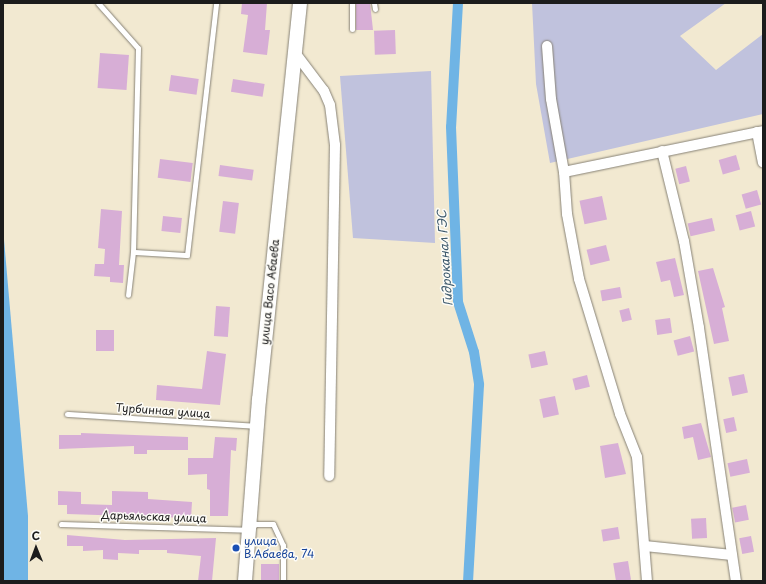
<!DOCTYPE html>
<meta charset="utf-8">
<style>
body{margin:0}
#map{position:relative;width:766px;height:584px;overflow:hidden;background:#f2e9d1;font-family:"Playpen Sans",sans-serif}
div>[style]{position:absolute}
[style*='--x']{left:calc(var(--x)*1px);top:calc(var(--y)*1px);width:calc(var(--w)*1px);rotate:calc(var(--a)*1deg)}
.industrial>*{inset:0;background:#c0c2dd}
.water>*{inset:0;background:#6fb4e5}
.canal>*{height:10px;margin:-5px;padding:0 5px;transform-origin:5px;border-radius:5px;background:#6fb4e5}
.building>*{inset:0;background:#d7aed6;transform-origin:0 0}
.roads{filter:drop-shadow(0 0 1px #878276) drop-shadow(0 0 1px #878276)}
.service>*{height:5px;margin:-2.5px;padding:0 2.5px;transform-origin:2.5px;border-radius:2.5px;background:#fff}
.minor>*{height:10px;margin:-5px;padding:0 5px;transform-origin:5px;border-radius:5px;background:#fff}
.secondary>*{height:14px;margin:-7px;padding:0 7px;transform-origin:7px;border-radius:7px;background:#fff}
.dots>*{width:11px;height:11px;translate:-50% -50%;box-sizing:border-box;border:2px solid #fdfcf7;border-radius:50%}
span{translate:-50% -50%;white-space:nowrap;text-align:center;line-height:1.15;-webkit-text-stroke:3px #fdfcf7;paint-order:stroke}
.street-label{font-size:11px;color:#1c1c1c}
.transit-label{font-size:11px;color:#164399}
.left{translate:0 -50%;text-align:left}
.water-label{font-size:12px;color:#3d596c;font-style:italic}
.frame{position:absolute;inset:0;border:4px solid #1c1c1c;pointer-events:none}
.north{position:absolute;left:16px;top:528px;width:40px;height:40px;-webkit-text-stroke:3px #fdfcf7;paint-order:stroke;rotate:359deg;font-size:11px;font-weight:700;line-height:16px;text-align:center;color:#1c1c1c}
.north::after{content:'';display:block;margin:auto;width:14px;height:18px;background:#1c1c1c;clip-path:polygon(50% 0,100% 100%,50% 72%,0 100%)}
</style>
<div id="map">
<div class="industrial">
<i style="clip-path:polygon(532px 3px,726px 3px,680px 36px,716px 70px,763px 34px,763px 114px,550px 163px,536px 84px)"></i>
<i style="clip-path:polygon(431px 71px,435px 243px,353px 238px,340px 76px)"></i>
</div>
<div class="water">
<i style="clip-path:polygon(3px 228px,28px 516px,28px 581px,3px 581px)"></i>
</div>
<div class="canal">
<i style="--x:458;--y:3;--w:124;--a:93.2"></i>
<i style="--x:451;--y:127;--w:175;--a:87.7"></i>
<i style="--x:458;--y:302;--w:52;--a:72.3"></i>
<i style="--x:474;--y:352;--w:33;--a:81"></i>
<i style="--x:479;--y:385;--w:196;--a:93.2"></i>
</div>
<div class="building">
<i style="clip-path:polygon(242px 3px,267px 3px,265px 30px,270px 30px,267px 55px,243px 52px,248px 15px,241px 14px)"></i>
<i style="clip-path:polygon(356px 3px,370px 3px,373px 30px,356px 30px)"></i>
<i style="left:395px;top:30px;width:24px;height:21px;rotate:88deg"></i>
<i style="left:100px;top:53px;width:29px;height:35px;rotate:4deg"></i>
<i style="left:171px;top:75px;width:28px;height:16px;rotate:8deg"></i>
<i style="left:233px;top:79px;width:32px;height:13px;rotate:9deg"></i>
<i style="left:736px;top:155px;width:15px;height:18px;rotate:74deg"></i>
<i style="left:160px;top:159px;width:33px;height:19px;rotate:7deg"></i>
<i style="left:220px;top:165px;width:34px;height:11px;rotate:8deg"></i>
<i style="left:686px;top:166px;width:16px;height:11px;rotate:76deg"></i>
<i style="left:757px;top:190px;width:15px;height:16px;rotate:74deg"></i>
<i style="left:602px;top:196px;width:24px;height:23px;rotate:78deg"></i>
<i style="left:223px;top:201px;width:16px;height:31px;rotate:7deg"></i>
<i style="clip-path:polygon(101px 209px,122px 211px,119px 265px,124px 265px,123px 283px,110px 282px,110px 277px,94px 276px,95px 264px,104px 264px,105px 249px,98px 248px)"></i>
<i style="left:751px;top:211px;width:16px;height:16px;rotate:75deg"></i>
<i style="left:163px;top:216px;width:19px;height:15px;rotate:6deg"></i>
<i style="left:712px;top:218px;width:13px;height:25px;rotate:77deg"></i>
<i style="left:606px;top:245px;width:16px;height:20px;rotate:76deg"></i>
<i style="clip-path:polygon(675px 258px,684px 295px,674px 297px,670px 280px,661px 282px,656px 262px)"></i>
<i style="clip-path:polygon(713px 268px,725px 307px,722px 308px,729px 341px,714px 344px,698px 271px)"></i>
<i style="left:620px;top:287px;width:11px;height:20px;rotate:80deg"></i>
<i style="left:216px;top:306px;width:14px;height:30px;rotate:4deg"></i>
<i style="left:629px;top:308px;width:12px;height:10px;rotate:76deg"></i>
<i style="left:670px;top:318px;width:15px;height:15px;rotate:82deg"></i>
<i style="left:96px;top:330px;width:18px;height:21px"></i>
<i style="left:690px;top:336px;width:16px;height:17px;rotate:75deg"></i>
<i style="clip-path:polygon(207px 351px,226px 354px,220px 405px,156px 400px,157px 385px,202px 389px)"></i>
<i style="left:545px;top:351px;width:14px;height:17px;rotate:78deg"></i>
<i style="left:744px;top:374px;width:19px;height:16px;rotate:78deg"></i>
<i style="left:587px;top:375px;width:12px;height:15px;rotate:76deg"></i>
<i style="left:555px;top:396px;width:19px;height:16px;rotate:78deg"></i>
<i style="left:734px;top:417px;width:14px;height:11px;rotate:78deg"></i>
<i style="clip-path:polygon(701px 423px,711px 457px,698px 460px,693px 437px,684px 439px,682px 427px)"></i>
<i style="clip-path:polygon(81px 433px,188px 437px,188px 450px,147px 450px,147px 454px,134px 454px,134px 446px,59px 449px,59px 435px,81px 435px)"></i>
<i style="clip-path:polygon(215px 437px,237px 438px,236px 451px,231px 450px,228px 516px,210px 516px,210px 490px,207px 489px,207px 474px,188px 475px,188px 458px,213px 458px)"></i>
<i style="clip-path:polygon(618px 443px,626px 474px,605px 478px,600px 446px)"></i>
<i style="left:747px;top:459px;width:14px;height:20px;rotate:78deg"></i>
<i style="clip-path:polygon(58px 491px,81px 492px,81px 504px,112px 505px,112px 491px,148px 492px,148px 499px,192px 502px,191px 518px,67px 514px,67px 505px,58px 505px)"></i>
<i style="left:746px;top:505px;width:15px;height:14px;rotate:79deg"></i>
<i style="left:706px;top:518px;width:20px;height:15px;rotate:87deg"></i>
<i style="left:618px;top:527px;width:12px;height:17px;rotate:81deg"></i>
<i style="clip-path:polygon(67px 535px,125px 540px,216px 538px,212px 581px,198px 581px,201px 556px,167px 553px,167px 550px,139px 550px,139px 554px,118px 553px,118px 560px,103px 559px,103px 550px,83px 551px,83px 546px,67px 546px)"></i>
<i style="left:751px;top:536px;width:16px;height:12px;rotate:79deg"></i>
<i style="left:628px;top:561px;width:19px;height:15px;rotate:81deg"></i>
<i style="left:261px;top:564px;width:18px;height:17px"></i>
</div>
<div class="roads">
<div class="service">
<i style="--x:98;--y:3;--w:60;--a:48.4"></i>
<i style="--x:138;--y:48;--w:204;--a:91.4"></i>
<i style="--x:133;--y:252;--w:43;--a:96.6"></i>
<i style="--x:352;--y:3;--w:26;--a:90"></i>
<i style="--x:374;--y:3;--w:6;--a:81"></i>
<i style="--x:133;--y:252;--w:54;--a:3.2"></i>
<i style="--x:187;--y:255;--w:254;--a:-83.4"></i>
<i style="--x:67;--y:414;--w:189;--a:3.6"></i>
<i style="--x:61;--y:524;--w:186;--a:1.8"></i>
<i style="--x:247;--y:530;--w:11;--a:-34"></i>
<i style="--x:256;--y:524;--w:17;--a:0"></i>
<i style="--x:273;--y:524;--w:23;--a:65"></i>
<i style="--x:283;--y:545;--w:36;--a:90"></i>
</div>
<div class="minor">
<i style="--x:547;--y:46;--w:53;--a:85.7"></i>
<i style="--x:551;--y:99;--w:74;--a:79.9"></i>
<i style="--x:564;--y:172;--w:42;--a:85.9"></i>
<i style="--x:567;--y:214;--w:66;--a:79.5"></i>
<i style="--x:579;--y:279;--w:141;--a:73.1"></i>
<i style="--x:620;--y:414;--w:46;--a:68.4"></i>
<i style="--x:637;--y:457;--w:124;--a:85.4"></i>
<i style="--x:296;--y:54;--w:46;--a:52.9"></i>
<i style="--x:324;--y:91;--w:15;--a:67"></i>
<i style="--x:330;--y:105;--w:40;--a:82.9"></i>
<i style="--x:335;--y:145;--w:331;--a:91"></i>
<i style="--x:757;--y:132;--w:31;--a:79"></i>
<i style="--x:662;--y:151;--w:93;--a:76.3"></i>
<i style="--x:684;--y:241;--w:88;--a:80.2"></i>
<i style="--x:699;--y:328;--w:256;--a:81.7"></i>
<i style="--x:564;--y:172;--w:203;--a:-11.6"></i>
<i style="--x:645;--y:546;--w:87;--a:5.9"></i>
</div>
<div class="secondary">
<i style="--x:245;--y:581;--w:182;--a:-85.6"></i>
<i style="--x:259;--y:400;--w:399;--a:-84.1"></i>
</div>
</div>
<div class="dots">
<i style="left:236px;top:548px;background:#1a4fb4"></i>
</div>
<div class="street-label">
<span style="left:270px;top:292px;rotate:-84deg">улица Васо Абаева</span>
<span style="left:163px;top:411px;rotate:4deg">Турбинная улица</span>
<span style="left:154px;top:517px;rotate:2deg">Дарьяльская улица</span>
</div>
<div class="transit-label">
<span class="left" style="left:244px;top:548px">улица<br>В.Абаева, 74</span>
</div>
<div class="water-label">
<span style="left:445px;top:258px;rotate:-94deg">Гидроканал ГЭС</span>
</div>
<div class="frame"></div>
<div class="north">С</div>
</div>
